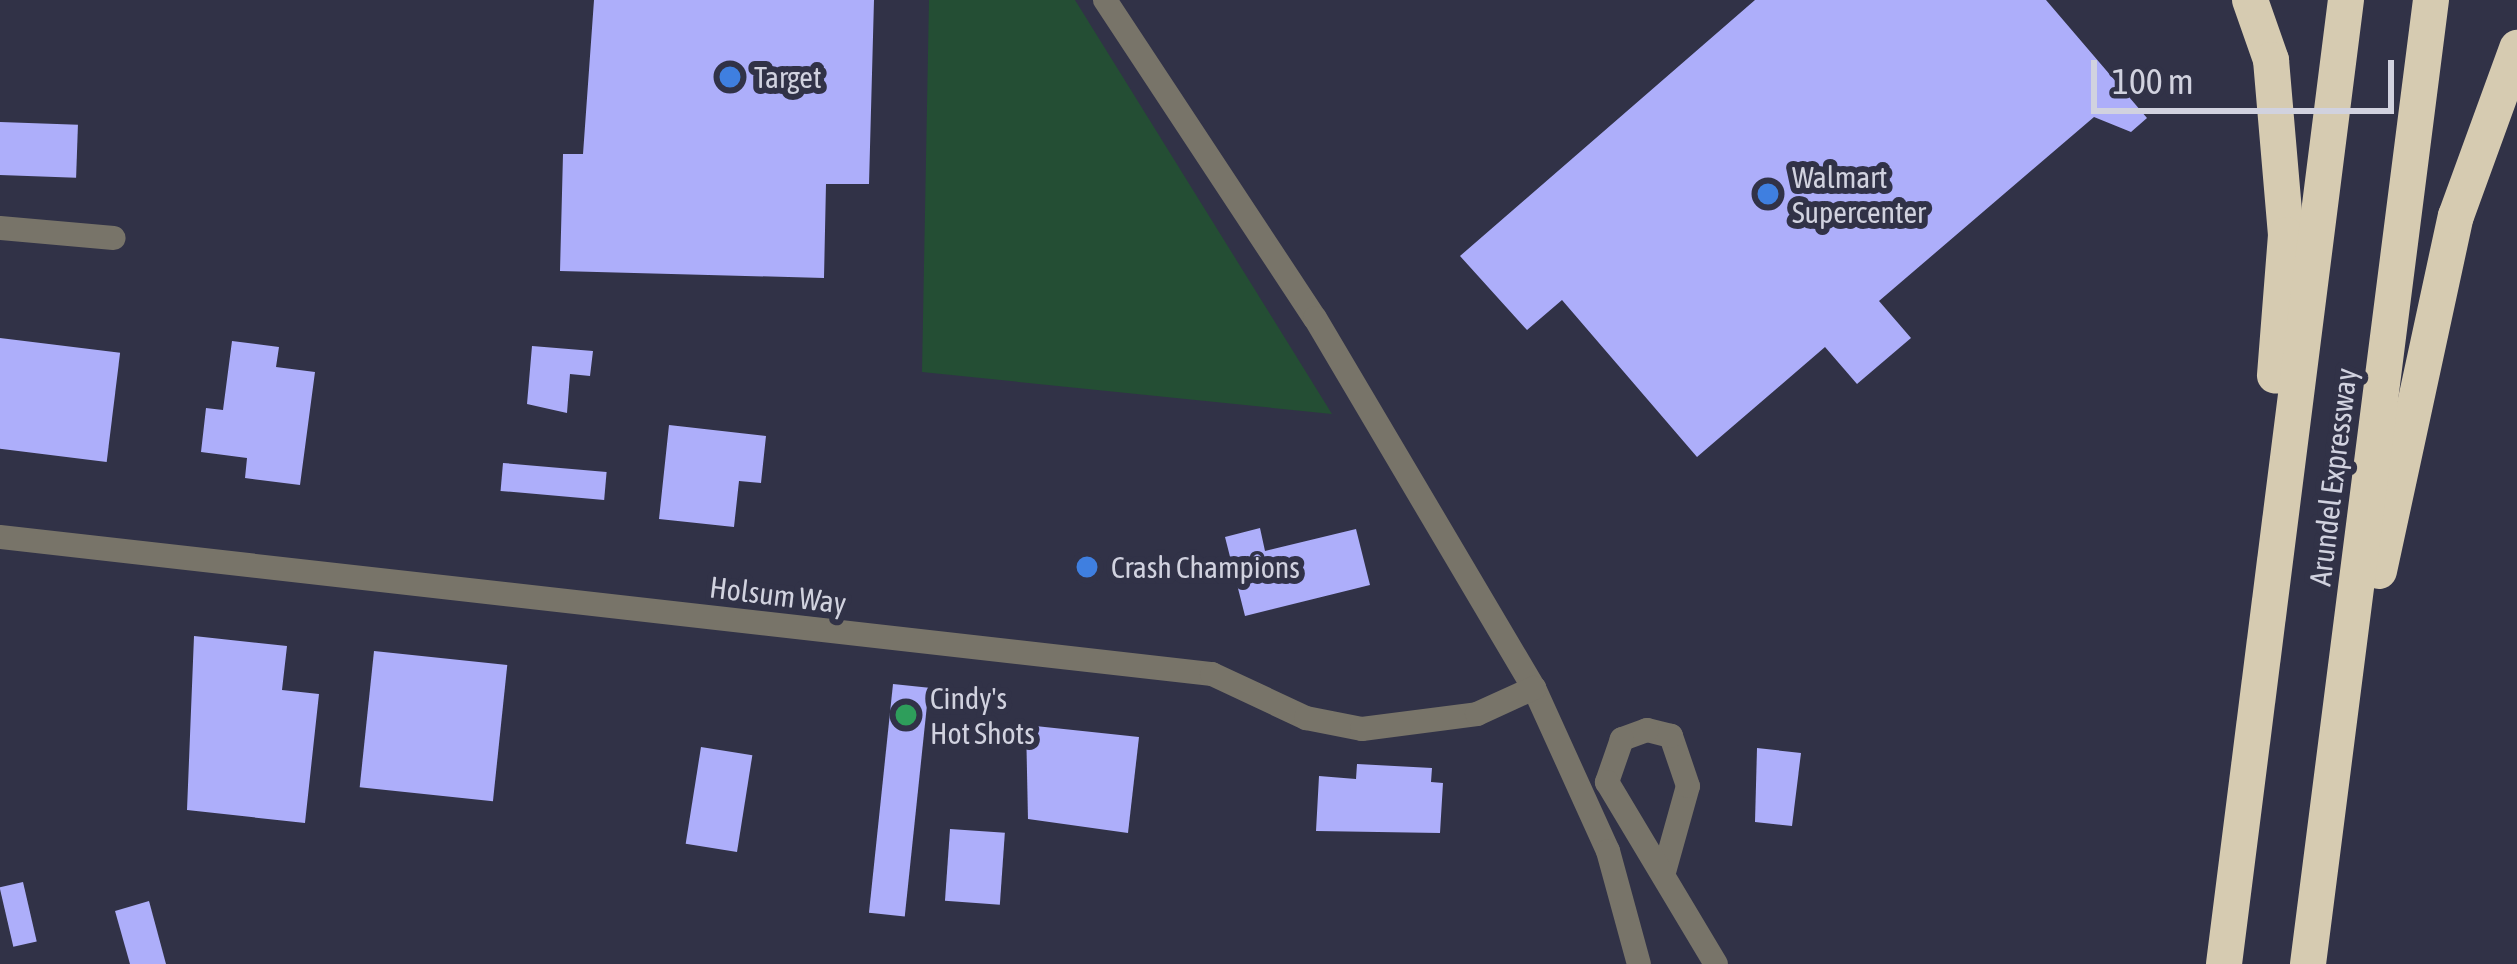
<!DOCTYPE html>
<style>
body{margin:0}
#map{position:relative;width:2517px;height:964px;overflow:hidden;background:#313247;font-family:"Asap Condensed",sans-serif}
div>[style]{position:absolute}
[style*='--x']{left:calc(var(--x)*1px);top:calc(var(--y)*1px);width:calc(var(--w)*1px);rotate:calc(var(--a)*1deg)}
.green>*{inset:0;background:#244e34}
.building>*{inset:0;background:#adaefa;transform-origin:0 0}
.street>*{height:24px;margin:-12px;padding:0 12px;transform-origin:12px;border-radius:12px;background:#787469}
.highway>*{height:36px;margin:-18px;padding:0 18px;transform-origin:18px;border-radius:18px;background:#d6cbb1}
.dots>*{width:33px;height:33px;translate:-50% -50%;box-sizing:border-box;border:6px solid #313247;border-radius:50%}
span{translate:-50% -50%;white-space:nowrap;text-align:center;line-height:1.15;-webkit-text-stroke:12px #313247;paint-order:stroke}
.poi-label{font-size:30px;color:#d1d2df}
.left{translate:0 -50%;text-align:left}
.street-label{font-size:30px;color:#d1d2df}
.scale{position:absolute;left:2091px;top:60px;width:303px;height:54px;box-sizing:border-box;border:6px solid #d1d2df;border-top:0;padding-left:15px;font-size:36px;line-height:42px;white-space:nowrap;color:#d1d2df;-webkit-text-stroke:9px #313247;paint-order:stroke}
</style>
<div id="map">
<div class="green">
<i style="clip-path:polygon(929px 0,1075px 0,1332px 414px,922px 372px)"></i>
</div>
<div class="building">
<i style="clip-path:polygon(594px 0,874px 0,869px 184px,826px 184px,824px 278px,560px 271px,563px 154px,583px 154px)"></i>
<i style="clip-path:polygon(1755px 0,2046px 0,2147px 118px,2131px 132px,2094px 117px,1879px 301px,1911px 338px,1857px 384px,1825px 347px,1697px 457px,1562px 300px,1527px 330px,1460px 256px)"></i>
<i style="left:0;top:122px;width:78px;height:53px;rotate:2deg"></i>
<i style="left:0;top:338px;width:121px;height:110px;rotate:7deg"></i>
<i style="clip-path:polygon(232px 341px,279px 347px,276px 367px,315px 372px,300px 485px,245px 478px,247px 458px,201px 452px,206px 408px,223px 410px)"></i>
<i style="clip-path:polygon(532px 346px,593px 351px,590px 376px,570px 374px,567px 413px,527px 404px)"></i>
<i style="clip-path:polygon(669px 425px,766px 436px,761px 483px,739px 481px,734px 527px,659px 519px)"></i>
<i style="left:503px;top:463px;width:104px;height:28px;rotate:5deg"></i>
<i style="clip-path:polygon(1260px 528px,1265px 551px,1356px 529px,1370px 585px,1245px 616px,1225px 537px)"></i>
<i style="clip-path:polygon(194px 636px,287px 646px,282px 690px,319px 694px,305px 823px,187px 810px)"></i>
<i style="left:374px;top:651px;width:134px;height:137px;rotate:6deg"></i>
<i style="left:893px;top:684px;width:36px;height:230px;rotate:6deg"></i>
<i style="clip-path:polygon(1026px 725px,1139px 737px,1128px 833px,1028px 819px)"></i>
<i style="left:701px;top:747px;width:52px;height:98px;rotate:9deg"></i>
<i style="clip-path:polygon(1757px 748px,1801px 753px,1792px 826px,1755px 822px)"></i>
<i style="clip-path:polygon(1357px 764px,1432px 768px,1431px 782px,1443px 783px,1440px 833px,1316px 831px,1319px 776px,1356px 779px)"></i>
<i style="left:950px;top:829px;width:55px;height:72px;rotate:4deg"></i>
<i style="left:23px;top:882px;width:61px;height:24px;rotate:77deg"></i>
<i style="clip-path:polygon(149px 901px,166px 964px,130px 964px,115px 911px)"></i>
</div>
<div class="street">
<i style="--x:1105;--y:0;--w:381;--a:56.6"></i>
<i style="--x:1315;--y:318;--w:430;--a:59.4"></i>
<i style="--x:1534;--y:688;--w:179;--a:65.6"></i>
<i style="--x:1608;--y:851;--w:117;--a:74.7"></i>
<i style="--x:0;--y:228;--w:114;--a:5"></i>
<i style="--x:0;--y:537;--w:1220;--a:6.45"></i>
<i style="--x:1212;--y:674;--w:104;--a:25.1"></i>
<i style="--x:1306;--y:718;--w:57;--a:11.1"></i>
<i style="--x:1362;--y:729;--w:116;--a:-7.4"></i>
<i style="--x:1477;--y:714;--w:63;--a:-24.5"></i>
<i style="--x:1664;--y:872;--w:89;--a:-74.4"></i>
<i style="--x:1688;--y:786;--w:53;--a:-108.8"></i>
<i style="--x:1671;--y:736;--w:25;--a:-166"></i>
<i style="--x:1647;--y:730;--w:27;--a:160"></i>
<i style="--x:1622;--y:739;--w:46;--a:109.2"></i>
<i style="--x:1607;--y:782;--w:212;--a:59.1"></i>
</div>
<div class="highway">
<i style="--x:2250;--y:0;--w:64;--a:70.7"></i>
<i style="--x:2271;--y:60;--w:176;--a:85.1"></i>
<i style="--x:2286;--y:235;--w:141;--a:94.5"></i>
<i style="--x:2379;--y:571;--w:363;--a:-77.8"></i>
<i style="--x:2456;--y:216;--w:179;--a:-70"></i>
<i style="--x:2224;--y:964;--w:972;--a:-82.79"></i>
<i style="--x:2308;--y:964;--w:972;--a:-82.73"></i>
</div>
<div class="dots">
<i style="left:730px;top:77px;background:#3f7fe0"></i>
<i style="left:1768px;top:194px;background:#3f7fe0"></i>
<i style="left:1087px;top:567px;background:#3f7fe0"></i>
<i style="left:906px;top:715px;background:#2e9e5b"></i>
</div>
<div class="poi-label">
<span class="left" style="left:754px;top:77px">Target</span>
<span class="left" style="left:1792px;top:194px">Walmart<br>Supercenter</span>
<span class="left" style="left:1111px;top:567px">Crash Champions</span>
<span class="left" style="left:930px;top:715px">Cindy's<br>Hot Shots</span>
</div>
<div class="street-label">
<span style="left:2333px;top:477px;rotate:-83deg">Arundel Expressway</span>
<span style="left:778px;top:595px;rotate:7deg">Holsum Way</span>
</div>
<div class="scale">100 m</div>
</div>
